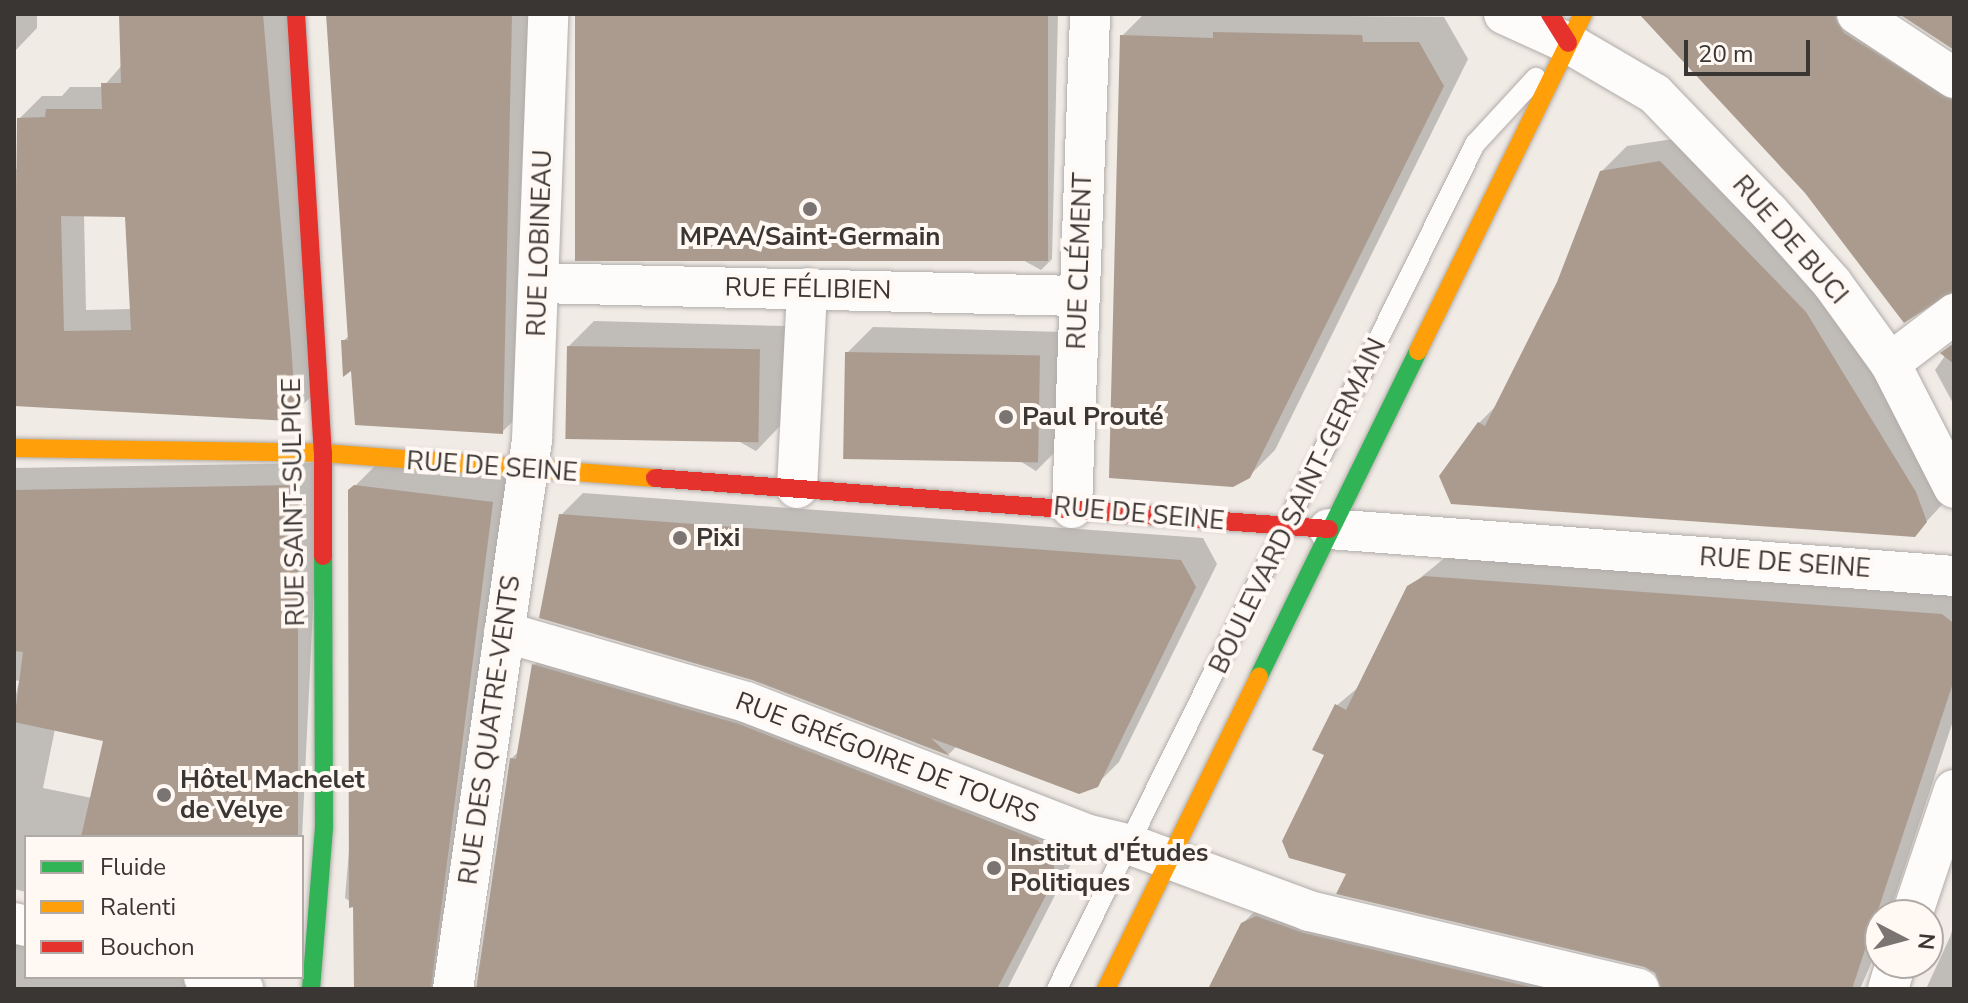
<!DOCTYPE html>
<meta charset="utf-8">
<style>
body{margin:0}
#map{position:relative;width:1968px;height:1003px;overflow:hidden;background:#f1ebe6;font-family:"Nunito Sans",sans-serif}
div>[style]{position:absolute}
[style*='--x']{left:calc(var(--x)*1px);top:calc(var(--y)*1px);width:calc(var(--w)*1px);rotate:calc(var(--a)*1deg)}
.shadow>*{inset:0;background:#0003}
.building>*{inset:0;background:#aa9b8e;transform-origin:0 0}
.roads{filter:drop-shadow(0 0 2px #b1aca9) drop-shadow(0 0 2px #b1aca9)}
.lane>*{height:20px;margin:-10px;padding:0 10px;transform-origin:10px;border-radius:10px;background:#fdfcfb}
.street>*{height:40px;margin:-20px;padding:0 20px;transform-origin:20px;border-radius:20px;background:#fdfcfb}
.fast>*{height:18px;margin:-9px;padding:0 9px;transform-origin:9px;border-radius:9px;background:#30b455}
.slow>*{height:18px;margin:-9px;padding:0 9px;transform-origin:9px;border-radius:9px;background:#ff9f0a}
.jam>*{height:18px;margin:-9px;padding:0 9px;transform-origin:9px;border-radius:9px;background:#e5322d}
.dots>*{width:22px;height:22px;translate:-50% -50%;box-sizing:border-box;border:4px solid #fff8f3;border-radius:50%}
span{translate:-50% -50%;white-space:nowrap;text-align:center;line-height:1.15;-webkit-text-stroke:8px #fff8f3;paint-order:stroke}
.poi-label{font-size:26px;color:#3a3633;font-weight:700}
.left{translate:0 -50%;text-align:left}
.street-label{font-size:26px;color:#3a3633}
.frame{position:absolute;inset:0;border:16px solid #3a3633;pointer-events:none}
.legend{position:absolute;left:24px;top:835px;width:280px;height:144px;box-sizing:border-box;background:#fff8f3;border:2px solid #b0aaa6;margin:0;padding:10px 14px;list-style:none;font-size:24px;color:#3a3633}
.legend li{display:flex;align-items:center;gap:16px;height:40px}
.legend b{width:40px;border:2px solid #b0aaa6}
.north{position:absolute;left:1864px;top:899px;width:80px;height:80px;box-sizing:border-box;background:#fff8f3;border:2px solid #b0aaa6;border-radius:50%;rotate:96deg;font-size:22px;font-weight:700;line-height:32px;text-align:center;color:#3a3633}
.north::after{content:'';display:block;margin:auto;width:28px;height:36px;background:#7a7572;clip-path:polygon(50% 0,100% 100%,50% 72%,0 100%)}
.scale{position:absolute;left:1684px;top:40px;width:126px;height:36px;box-sizing:border-box;border:4px solid #3a3633;border-top:0;padding-left:10px;font-size:24px;line-height:28px;white-space:nowrap;color:#3a3633;-webkit-text-stroke:6px #fff8f3;paint-order:stroke}
</style>
<div id="map">
<div class="shadow">
<i style="clip-path:polygon(14px 14px,37px 14px,37px 28px,15px 51px)"></i>
<i style="clip-path:polygon(evenodd,121px 14px,288px 14px,317px 391px,288px 419px,14px 404px,14px 169px,20px 169px,19px 119px,42px 96px,62px 96px,70px 87px,103px 87px,123px 64px,121px 14px,84px 214px,127px 215px,132px 309px,86px 310px,84px 214px)"></i>
<i style="clip-path:polygon(328px 14px,534px 14px,526px 409px,502px 432px,352px 368px,343px 341px,350px 335px)"></i>
<i style="clip-path:polygon(577px 14px,1058px 14px,1052px 259px,1041px 270px)"></i>
<i style="clip-path:polygon(1144px 14px,1444px 17px,1468px 59px,1275px 450px,1249px 476px,1122px 36px)"></i>
<i style="clip-path:polygon(1663px 14px,1877px 14px,1954px 65px,1954px 291px,1827px 216px)"></i>
<i style="clip-path:polygon(1686px 137px,1831px 287px,1951px 495px,1914px 535px,1453px 502px,1479px 423px,1499px 403px,1559px 283px,1601px 172px,1627px 146px)"></i>
<i style="clip-path:polygon(594px 321px,785px 326px,781px 425px,756px 451px,569px 346px)"></i>
<i style="clip-path:polygon(873px 327px,1064px 332px,1061px 446px,1036px 471px,847px 353px)"></i>
<i style="clip-path:polygon(1954px 343px,1954px 405px,1935px 370px)"></i>
<i style="clip-path:polygon(evenodd,320px 463px,302px 837px,26px 837px,26px 892px,14px 889px,14px 703px,19px 681px,14px 680px,14px 468px,320px 463px,55px 729px,106px 740px,92px 798px,43px 788px,55px 729px)"></i>
<i style="clip-path:polygon(376px 465px,517px 477px,454px 989px,356px 989px,355px 905px,345px 898px,351px 827px,350px 491px)"></i>
<i style="clip-path:polygon(583px 493px,1203px 538px,1217px 564px,1119px 762px,1096px 785px,957px 746px,949px 754px,753px 678px,561px 515px)"></i>
<i style="clip-path:polygon(1447px 556px,1954px 593px,1954px 718px,1889px 915px,1880px 915px,1880px 943px,1860px 989px,1662px 989px,1657px 972px,1645px 965px,1349px 873px,1326px 754px,1336px 706px,1360px 686px,1409px 587px)"></i>
<i style="clip-path:polygon(554px 645px,1076px 843px,1075px 856px,1007px 989px,486px 989px,511px 759px,519px 751px,534px 665px)"></i>
<i style="clip-path:polygon(1264px 902px,1647px 989px,1210px 989px,1242px 924px)"></i>
<i style="clip-path:polygon(1954px 924px,1954px 989px,1926px 989px,1950px 937px)"></i>
<i style="clip-path:polygon(14px 928px,26px 930px,26px 977px,228px 977px,259px 989px,14px 989px)"></i>
</div>
<div class="building">
<i style="clip-path:polygon(evenodd,119px 14px,263px 14px,291px 344px,296px 415px,289px 421px,14px 406px,17px 118px,45px 117px,46px 109px,102px 109px,101px 83px,121px 83px,119px 14px,61px 216px,125px 217px,131px 330px,64px 331px,61px 216px)"></i>
<i style="clip-path:polygon(326px 14px,512px 14px,503px 434px,355px 425px,351px 371px,343px 377px,341px 340px,348px 340px)"></i>
<i style="left:575px;top:14px;width:473px;height:247px"></i>
<i style="clip-path:polygon(1639px 14px,1834px 14px,1844px 33px,1954px 101px,1954px 291px,1904px 323px,1805px 193px)"></i>
<i style="clip-path:polygon(1899px 14px,1954px 14px,1954px 50px)"></i>
<i style="clip-path:polygon(1213px 32px,1362px 35px,1363px 42px,1419px 42px,1444px 86px,1250px 478px,1233px 487px,1109px 478px,1120px 35px,1213px 38px)"></i>
<i style="clip-path:polygon(1660px 161px,1806px 312px,1916px 492px,1927px 522px,1915px 537px,1451px 504px,1439px 476px,1478px 422px,1485px 426px,1557px 282px,1600px 171px)"></i>
<i style="clip-path:polygon(1954px 343px,1954px 364px,1940px 353px)"></i>
<i style="left:567px;top:346px;width:193px;height:93px;rotate:1deg"></i>
<i style="left:845px;top:352px;width:195px;height:107px;rotate:1deg"></i>
<i style="clip-path:polygon(298px 485px,298px 837px,81px 837px,103px 741px,14px 722px,23px 652px,14px 651px,14px 490px)"></i>
<i style="clip-path:polygon(354px 485px,493px 502px,431px 989px,354px 989px,353px 907px,349px 908px,348px 490px)"></i>
<i style="clip-path:polygon(559px 514px,1181px 560px,1196px 587px,1098px 787px,1079px 794px,931px 738px,950px 756px,752px 680px,539px 618px)"></i>
<i style="clip-path:polygon(1424px 576px,1942px 614px,1952px 622px,1954px 680px,1852px 989px,1661px 989px,1655px 973px,1644px 967px,1336px 894px,1346px 874px,1289px 858px,1282px 841px,1324px 755px,1312px 750px,1335px 704px,1346px 710px,1407px 586px)"></i>
<i style="clip-path:polygon(532px 664px,739px 724px,1037px 840px,1053px 855px,1055px 878px,997px 989px,476px 989px,510px 758px,516px 759px)"></i>
<i style="clip-path:polygon(1256px 916px,1304px 933px,1539px 989px,1208px 989px,1241px 923px)"></i>
</div>
<div class="roads">
<div class="lane">
<i style="--x:1057;--y:989;--w:943;--a:-63.68"></i>
<i style="--x:1475;--y:144;--w:90;--a:-47.3"></i>
</div>
<div class="street">
<i style="--x:1504;--y:14;--w:70;--a:24.4"></i>
<i style="--x:1568;--y:43;--w:101;--a:30.4"></i>
<i style="--x:1655;--y:94;--w:164;--a:46"></i>
<i style="--x:1769;--y:212;--w:95;--a:48.4"></i>
<i style="--x:1832;--y:283;--w:99;--a:54.1"></i>
<i style="--x:1890;--y:363;--w:140;--a:62.9"></i>
<i style="--x:1857;--y:14;--w:116;--a:33.4"></i>
<i style="--x:538;--y:283;--w:541;--a:1.38"></i>
<i style="--x:1890;--y:363;--w:81;--a:-37.4"></i>
<i style="--x:797;--y:488;--w:200;--a:-87.1"></i>
<i style="--x:1072;--y:508;--w:494;--a:-87.9"></i>
<i style="--x:1329;--y:529;--w:627;--a:4.3"></i>
<i style="--x:504;--y:632;--w:252;--a:16.1"></i>
<i style="--x:746;--y:702;--w:368;--a:21.2"></i>
<i style="--x:1089;--y:835;--w:43;--a:13.4"></i>
<i style="--x:1131;--y:845;--w:190;--a:20.3"></i>
<i style="--x:1309;--y:911;--w:339;--a:13.3"></i>
<i style="--x:1912;--y:915;--w:132;--a:-71.4"></i>
<i style="--x:14;--y:923;--w:12;--a:14"></i>
<i style="--x:204;--y:977;--w:41;--a:17.1"></i>
<i style="--x:453;--y:989;--w:555;--a:-81.81"></i>
<i style="--x:532;--y:440;--w:426;--a:-87.8"></i>
<i style="--x:1888;--y:989;--w:27;--a:-73"></i>
</div>
<div class="fast">
<i style="--x:1259;--y:676;--w:362;--a:-63.9"></i>
<i style="--x:311;--y:989;--w:163;--a:-85.4"></i>
<i style="--x:324;--y:827;--w:271;--a:-90.2"></i>
</div>
<div class="slow">
<i style="--x:1418;--y:351;--w:375;--a:-63.9"></i>
<i style="--x:14;--y:448;--w:309;--a:0.9"></i>
<i style="--x:323;--y:453;--w:333;--a:4.3"></i>
<i style="--x:1106;--y:989;--w:348;--a:-63.9"></i>
</div>
<div class="jam">
<i style="--x:296;--y:14;--w:440;--a:86.5"></i>
<i style="--x:323;--y:453;--w:103;--a:90"></i>
<i style="--x:1550;--y:14;--w:34;--a:58"></i>
<i style="--x:655;--y:478;--w:676;--a:4.33"></i>
</div>
</div>
<div class="dots">
<i style="left:810px;top:209px;background:#7a7572"></i>
<i style="left:1006px;top:417px;background:#7a7572"></i>
<i style="left:680px;top:538px;background:#7a7572"></i>
<i style="left:164px;top:795px;background:#7a7572"></i>
<i style="left:994px;top:868px;background:#7a7572"></i>
</div>
<div class="poi-label">
<span style="left:810px;top:237px">MPAA/Saint-Germain</span>
<span class="left" style="left:1022px;top:417px">Paul Prouté</span>
<span class="left" style="left:696px;top:538px">Pixi</span>
<span class="left" style="left:180px;top:795px">Hôtel Machelet<br>de Velye</span>
<span class="left" style="left:1010px;top:868px">Institut d'Études<br>Politiques</span>
</div>
<div class="street-label">
<span style="left:1790px;top:240px;rotate:49deg">RUE DE BUCI</span>
<span style="left:540px;top:243px;rotate:-88deg">RUE LOBINEAU</span>
<span style="left:1080px;top:261px;rotate:-88deg">RUE CLÉMENT</span>
<span style="left:808px;top:289px;rotate:1deg">RUE FÉLIBIEN</span>
<span style="left:492px;top:467px;rotate:4deg">RUE DE SEINE</span>
<span style="left:294px;top:502px;rotate:-91deg">RUE SAINT-SULPICE</span>
<span style="left:1298px;top:506px;rotate:-64deg">BOULEVARD SAINT-GERMAIN</span>
<span style="left:1139px;top:514px;rotate:5deg">RUE DE SEINE</span>
<span style="left:1785px;top:563px;rotate:4deg">RUE DE SEINE</span>
<span style="left:490px;top:730px;rotate:-82deg">RUE DES QUATRE-VENTS</span>
<span style="left:887px;top:758px;rotate:21deg">RUE GRÉGOIRE DE TOURS</span>
</div>
<div class="frame"></div>
<ul class="legend">
<li><b style="height:10px;background:#30b455"></b>Fluide</li>
<li><b style="height:10px;background:#ff9f0a"></b>Ralenti</li>
<li><b style="height:10px;background:#e5322d"></b>Bouchon</li>
</ul>
<div class="north">N</div>
<div class="scale">20 m</div>
</div>
